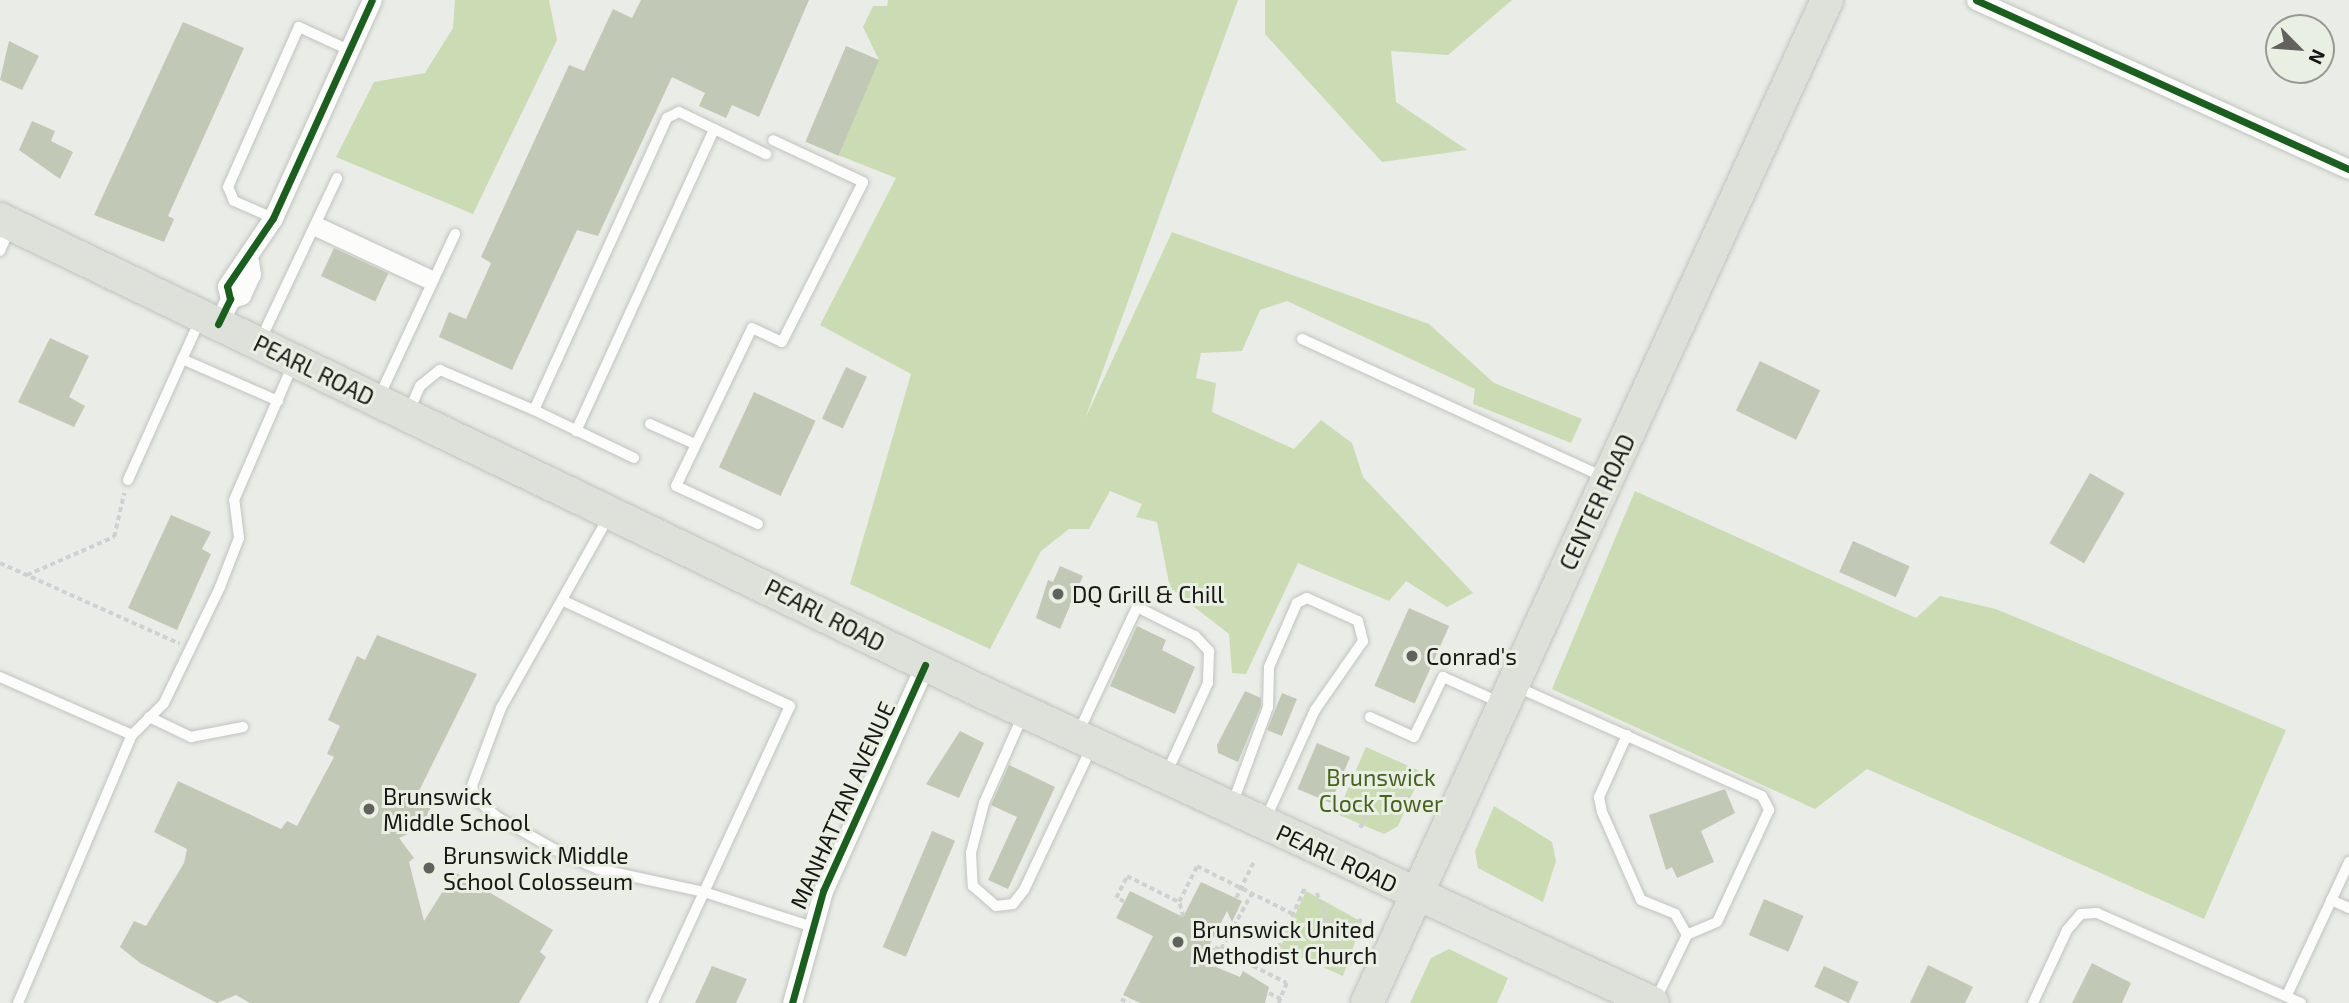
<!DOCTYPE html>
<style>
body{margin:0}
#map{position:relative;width:2349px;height:1003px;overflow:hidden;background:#eaece7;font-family:"Exo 2",sans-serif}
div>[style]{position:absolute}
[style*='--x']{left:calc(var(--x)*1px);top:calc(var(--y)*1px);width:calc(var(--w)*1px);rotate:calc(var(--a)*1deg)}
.green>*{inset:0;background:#cbdbb4}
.building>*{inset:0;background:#c1c9b6;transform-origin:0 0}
.path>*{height:3.5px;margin-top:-1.75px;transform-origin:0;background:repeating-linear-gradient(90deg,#d0d1cf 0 5px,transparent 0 8.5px)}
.path>.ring{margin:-1.75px;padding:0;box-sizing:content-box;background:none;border:3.5px solid #d0d1cf;border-radius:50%}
.roads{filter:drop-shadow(0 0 2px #c1c3bf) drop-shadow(0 0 2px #c1c3bf)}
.lane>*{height:10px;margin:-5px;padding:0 5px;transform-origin:5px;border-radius:5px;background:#fcfcfb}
.street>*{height:19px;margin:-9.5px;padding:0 9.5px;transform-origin:9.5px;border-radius:9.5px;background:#fcfcfb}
.primary>*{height:32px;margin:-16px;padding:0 16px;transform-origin:16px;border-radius:16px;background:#dee1d9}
.cycleway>*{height:7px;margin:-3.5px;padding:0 3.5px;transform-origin:3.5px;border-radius:3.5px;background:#1b5e20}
.dots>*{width:19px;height:19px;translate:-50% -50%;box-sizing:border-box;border:4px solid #eaefe4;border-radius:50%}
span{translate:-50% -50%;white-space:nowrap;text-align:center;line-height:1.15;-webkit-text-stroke:6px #eaefe4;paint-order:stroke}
.street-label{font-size:23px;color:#171815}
.poi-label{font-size:23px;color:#171815}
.left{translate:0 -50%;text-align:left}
.park-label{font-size:23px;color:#486122}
.north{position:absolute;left:2265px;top:14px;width:70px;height:70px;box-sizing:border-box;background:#eaefe4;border:2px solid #969991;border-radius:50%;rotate:115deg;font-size:19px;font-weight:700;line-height:28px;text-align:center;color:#171815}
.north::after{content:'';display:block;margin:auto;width:24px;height:32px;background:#61625e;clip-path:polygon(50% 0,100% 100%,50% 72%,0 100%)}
</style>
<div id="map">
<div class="green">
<i style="clip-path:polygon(455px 0,549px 0,557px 40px,473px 214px,336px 157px,374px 82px,425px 73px,453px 28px)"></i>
<i style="clip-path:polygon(888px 0,1238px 0,1085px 419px,1172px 232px,1429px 324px,1494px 383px,1582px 419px,1571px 443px,1473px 404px,1475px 389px,1287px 301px,1260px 310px,1242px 351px,1201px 353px,1196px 378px,1216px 383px,1212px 412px,1294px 449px,1321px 420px,1352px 443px,1363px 477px,1473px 593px,1447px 607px,1406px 581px,1389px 601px,1298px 563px,1246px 674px,1232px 673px,1229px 634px,1170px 588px,1157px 522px,1136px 517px,1142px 504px,1110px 491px,1089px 529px,1069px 529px,1041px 551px,990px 649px,850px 584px,911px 374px,820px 325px,896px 178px,833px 153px,879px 60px,863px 27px,873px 6px,887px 6px)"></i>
<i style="clip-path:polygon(1265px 0,1512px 0,1448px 55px,1391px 51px,1396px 102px,1467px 150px,1382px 162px,1265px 34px)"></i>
<i style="clip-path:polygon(1635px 491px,1916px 618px,1940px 596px,1996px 609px,2286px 730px,2204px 919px,1867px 769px,1815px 809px,1552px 689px)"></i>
<i style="clip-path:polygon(1366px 747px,1422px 772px,1398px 826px,1384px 834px,1337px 814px)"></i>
<i style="clip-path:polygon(1494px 806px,1552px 842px,1556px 861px,1543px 902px,1478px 868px,1475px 851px)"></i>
<i style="clip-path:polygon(1306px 891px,1362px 922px,1343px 976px,1280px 948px)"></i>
<i style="clip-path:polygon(1449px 949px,1508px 978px,1497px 1003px,1410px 1003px,1431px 958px)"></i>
</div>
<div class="building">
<i style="clip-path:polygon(641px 0,809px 0,759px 117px,732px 105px,726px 118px,699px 106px,705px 93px,672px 77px,598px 236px,577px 230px,512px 370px,439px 337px,449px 312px,466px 319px,491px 263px,481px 257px,569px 65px,584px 71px,613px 9px,632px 18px)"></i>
<i style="clip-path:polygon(183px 22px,244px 48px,168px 216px,174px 219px,164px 242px,94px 215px)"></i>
<i style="clip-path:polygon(9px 41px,39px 56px,22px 90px,0 80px)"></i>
<i style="left:846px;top:46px;width:36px;height:104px;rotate:23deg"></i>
<i style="clip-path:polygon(32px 121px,55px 131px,51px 141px,73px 152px,60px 179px,19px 150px)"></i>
<i style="left:334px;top:248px;width:60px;height:31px;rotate:25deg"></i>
<i style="clip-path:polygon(50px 338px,89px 356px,69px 397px,85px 406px,74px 427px,18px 402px)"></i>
<i style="left:1760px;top:361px;width:67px;height:55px;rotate:26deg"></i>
<i style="left:846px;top:367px;width:23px;height:57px;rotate:25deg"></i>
<i style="left:754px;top:392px;width:68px;height:83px;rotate:25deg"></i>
<i style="left:2090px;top:473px;width:40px;height:81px;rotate:30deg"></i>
<i style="clip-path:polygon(171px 515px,211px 532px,202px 549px,211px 554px,177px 630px,128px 608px)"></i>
<i style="left:1853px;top:541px;width:62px;height:34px;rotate:24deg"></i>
<i style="clip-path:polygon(1060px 566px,1083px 576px,1060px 629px,1036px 618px,1048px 580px,1053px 582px)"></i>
<i style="left:1409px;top:608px;width:44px;height:85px;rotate:24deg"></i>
<i style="clip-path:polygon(1137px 626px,1166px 640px,1162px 650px,1195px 667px,1175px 714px,1110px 686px)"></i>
<i style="clip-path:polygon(377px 635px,477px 674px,419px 791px,435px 798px,421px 828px,399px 838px,414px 858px,409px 862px,424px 921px,455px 872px,553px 930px,540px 952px,546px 957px,519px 1003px,250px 1003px,236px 995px,217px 1003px,140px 963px,120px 947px,134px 921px,146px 926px,184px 863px,187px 849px,154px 832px,178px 781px,281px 829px,287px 821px,297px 826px,334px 757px,327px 754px,340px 726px,328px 720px,357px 656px,365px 660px)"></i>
<i style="clip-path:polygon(1245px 691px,1261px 698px,1261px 706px,1238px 762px,1218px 753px,1217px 745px)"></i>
<i style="left:1282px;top:693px;width:16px;height:40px;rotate:22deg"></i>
<i style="clip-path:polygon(960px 731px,984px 743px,959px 798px,926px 784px)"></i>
<i style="left:1317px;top:743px;width:36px;height:50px;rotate:23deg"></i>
<i style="clip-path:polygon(1009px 765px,1055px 787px,1008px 889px,988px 880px,1017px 817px,991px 805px)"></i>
<i style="clip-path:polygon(1725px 789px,1735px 813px,1701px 831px,1714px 862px,1677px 878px,1672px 867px,1666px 870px,1649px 815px)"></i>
<i style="left:932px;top:831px;width:25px;height:126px;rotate:23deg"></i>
<i style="clip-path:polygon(1201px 882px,1242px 901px,1232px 922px,1227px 911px,1206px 952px,1215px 957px,1211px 965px,1240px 977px,1243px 971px,1269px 987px,1265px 1003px,1140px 1003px,1123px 995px,1153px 936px,1116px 918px,1130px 891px,1183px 917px)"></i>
<i style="left:1764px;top:899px;width:43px;height:39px;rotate:23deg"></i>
<i style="clip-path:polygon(2092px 963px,2131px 983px,2122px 1003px,2072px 1003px)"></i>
<i style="clip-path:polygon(1928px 965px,1973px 987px,1965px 1003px,1910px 1003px)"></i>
<i style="clip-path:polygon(712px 966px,747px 979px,736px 1003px,695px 1003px)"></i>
<i style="left:1824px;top:966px;width:38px;height:23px;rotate:25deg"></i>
</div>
<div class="path">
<i style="--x:0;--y:563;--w:197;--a:24.2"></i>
<i style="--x:27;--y:575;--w:95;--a:-23.6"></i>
<i style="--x:114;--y:537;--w:45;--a:-77.2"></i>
<i class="ring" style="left:1382px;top:793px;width:4.5px;height:4.5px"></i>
<i style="--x:1389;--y:795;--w:24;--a:7"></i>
<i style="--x:1360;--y:828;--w:29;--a:-65"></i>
<i style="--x:1372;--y:802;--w:11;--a:-22"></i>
<i style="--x:1317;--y:893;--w:30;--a:69"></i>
<i style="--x:1236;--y:898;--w:39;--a:-64"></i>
<i style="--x:1124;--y:902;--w:9;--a:-153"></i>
<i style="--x:1116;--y:898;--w:25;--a:-63"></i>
<i style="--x:1127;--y:876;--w:58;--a:26.6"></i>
<i style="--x:1183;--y:917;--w:16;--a:-105"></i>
<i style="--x:1179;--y:902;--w:40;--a:-63.4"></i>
<i style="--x:1197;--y:866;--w:107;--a:26.6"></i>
<i class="ring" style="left:1321px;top:920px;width:16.5px;height:16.5px"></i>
<i style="--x:1341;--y:927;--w:24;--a:-19"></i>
<i style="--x:1232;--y:929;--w:14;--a:25"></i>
<i style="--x:1336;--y:940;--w:29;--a:61"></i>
<i style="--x:1278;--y:948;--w:67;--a:-66.1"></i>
<i style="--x:1221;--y:949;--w:64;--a:-61"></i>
<i style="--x:1212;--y:953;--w:7;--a:-63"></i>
<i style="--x:1215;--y:947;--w:80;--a:26.6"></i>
<i style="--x:1287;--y:983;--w:22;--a:112"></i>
<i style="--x:1269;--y:993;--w:13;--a:27"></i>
<i style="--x:1121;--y:999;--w:9;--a:27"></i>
</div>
<div class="roads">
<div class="lane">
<i style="--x:273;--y:218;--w:43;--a:-156.4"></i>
<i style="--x:234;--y:201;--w:15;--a:-113"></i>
<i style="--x:228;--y:187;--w:175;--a:-66.1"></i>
<i style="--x:299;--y:27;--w:55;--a:24.7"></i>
<i style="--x:317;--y:222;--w:130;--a:25"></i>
<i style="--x:313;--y:230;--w:130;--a:25"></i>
<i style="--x:0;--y:251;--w:25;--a:-67"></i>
<i style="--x:261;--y:339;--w:178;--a:-64.7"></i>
<i style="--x:1302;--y:339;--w:332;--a:24.6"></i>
<i style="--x:182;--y:359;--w:105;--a:23.6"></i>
<i style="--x:379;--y:397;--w:180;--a:-65"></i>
<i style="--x:534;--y:410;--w:111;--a:25.6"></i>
<i style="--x:409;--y:411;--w:27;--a:-66"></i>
<i style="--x:420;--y:386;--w:26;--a:-39"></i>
<i style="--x:440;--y:370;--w:102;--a:23.1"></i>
<i style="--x:534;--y:410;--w:321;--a:-65.5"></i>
<i style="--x:667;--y:118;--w:13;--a:-27"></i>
<i style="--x:679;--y:112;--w:97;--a:25.8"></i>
<i style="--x:650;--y:424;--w:49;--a:24"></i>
<i style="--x:576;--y:431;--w:332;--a:-65.4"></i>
<i style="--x:128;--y:480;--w:175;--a:-65.8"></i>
<i style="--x:608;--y:518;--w:218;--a:119.4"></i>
<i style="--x:501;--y:708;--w:83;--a:110.4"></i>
<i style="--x:472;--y:786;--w:14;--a:73"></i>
<i style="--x:476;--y:799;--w:30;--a:40"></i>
<i style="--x:499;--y:818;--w:73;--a:29.4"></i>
<i style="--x:563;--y:854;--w:38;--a:23"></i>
<i style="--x:598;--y:869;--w:108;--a:12.2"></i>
<i style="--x:704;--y:892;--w:122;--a:114.7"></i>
<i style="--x:758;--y:524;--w:90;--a:-155.1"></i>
<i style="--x:676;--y:486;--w:175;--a:-64.3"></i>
<i style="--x:752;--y:328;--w:33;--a:25"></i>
<i style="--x:782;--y:342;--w:179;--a:-63.1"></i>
<i style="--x:863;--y:182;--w:99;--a:-155"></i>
<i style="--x:566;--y:602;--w:247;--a:24.9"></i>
<i style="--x:790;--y:706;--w:205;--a:114.8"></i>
<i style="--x:704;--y:892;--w:111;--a:17.8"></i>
<i style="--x:0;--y:677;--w:144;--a:23.7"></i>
<i style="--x:1517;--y:687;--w:268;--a:24"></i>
<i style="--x:1762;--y:796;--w:16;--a:63"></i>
<i style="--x:1769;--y:810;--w:123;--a:114.9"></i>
<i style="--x:1717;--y:922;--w:33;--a:157"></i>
<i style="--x:1687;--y:935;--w:71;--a:115.8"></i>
<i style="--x:1023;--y:715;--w:96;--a:113.9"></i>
<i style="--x:984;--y:803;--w:52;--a:104.6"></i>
<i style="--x:971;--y:853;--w:33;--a:87"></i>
<i style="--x:973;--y:886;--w:30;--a:41"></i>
<i style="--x:996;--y:906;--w:17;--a:-7"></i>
<i style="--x:1013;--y:904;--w:18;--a:-52"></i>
<i style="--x:1024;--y:890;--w:159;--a:-64.7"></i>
<i style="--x:149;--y:717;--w:47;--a:25.5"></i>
<i style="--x:191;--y:737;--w:53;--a:-10.9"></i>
<i style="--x:1370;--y:717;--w:48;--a:24.4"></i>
<i style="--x:1414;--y:737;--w:67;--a:-64.2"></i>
<i style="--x:1443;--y:677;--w:64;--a:24.1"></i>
<i style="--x:1079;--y:731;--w:137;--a:-64.9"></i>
<i style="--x:1137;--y:607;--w:65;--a:26.6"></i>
<i style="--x:1195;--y:636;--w:21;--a:47"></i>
<i style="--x:1209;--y:651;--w:32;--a:92"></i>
<i style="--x:1208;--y:683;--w:98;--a:114.7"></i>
<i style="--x:1627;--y:735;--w:68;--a:114.3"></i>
<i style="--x:1599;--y:797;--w:15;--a:79"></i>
<i style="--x:1602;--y:812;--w:96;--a:66.1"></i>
<i style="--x:1641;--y:900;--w:37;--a:22"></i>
<i style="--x:1675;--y:914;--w:24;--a:60"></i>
<i style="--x:1232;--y:805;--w:104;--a:-69.8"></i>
<i style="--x:1268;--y:707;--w:40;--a:-88.6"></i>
<i style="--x:1269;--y:667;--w:70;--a:-66.4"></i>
<i style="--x:1297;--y:603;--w:11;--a:-27"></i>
<i style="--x:1307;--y:598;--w:56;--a:24.3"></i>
<i style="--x:1358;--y:621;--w:21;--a:76"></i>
<i style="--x:1363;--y:641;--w:84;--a:124.8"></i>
<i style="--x:1315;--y:710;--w:121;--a:114.4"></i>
<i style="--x:2331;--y:900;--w:20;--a:24"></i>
<i style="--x:2288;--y:993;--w:145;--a:-65"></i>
<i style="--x:18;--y:1003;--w:291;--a:-67"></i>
<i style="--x:132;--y:735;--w:45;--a:-45"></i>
<i style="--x:164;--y:703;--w:129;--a:-64.2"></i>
<i style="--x:220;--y:587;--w:53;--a:-68.8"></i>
<i style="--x:239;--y:538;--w:38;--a:-97"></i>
<i style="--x:234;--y:500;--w:148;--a:-66.5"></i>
<i style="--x:2033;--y:1003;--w:81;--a:-65"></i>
<i style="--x:2067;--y:930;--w:21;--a:-49"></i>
<i style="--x:2081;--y:914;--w:16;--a:-4"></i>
<i style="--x:2097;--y:913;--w:223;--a:23.8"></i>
</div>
<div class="street">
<i style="--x:1976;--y:0;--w:409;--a:24.4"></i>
<i style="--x:230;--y:299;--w:12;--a:-20"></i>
<i style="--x:241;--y:295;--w:23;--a:-65"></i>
<i style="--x:251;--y:274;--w:13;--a:-99"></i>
<i style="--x:218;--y:324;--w:28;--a:-64"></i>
<i style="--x:230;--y:299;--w:13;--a:-103"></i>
<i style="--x:227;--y:286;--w:82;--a:-55.9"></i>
<i style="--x:273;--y:218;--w:239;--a:-65.6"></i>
<i style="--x:792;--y:1003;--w:116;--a:-74.5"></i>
<i style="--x:823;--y:891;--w:248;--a:-65.7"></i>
</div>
<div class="primary">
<i style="--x:0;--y:219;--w:1092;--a:25.72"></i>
<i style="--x:984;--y:693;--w:737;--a:24.86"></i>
<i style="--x:1367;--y:1003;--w:1103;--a:-65.36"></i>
</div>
</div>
<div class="cycleway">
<i style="--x:1976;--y:0;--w:409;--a:24.4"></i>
<i style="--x:218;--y:324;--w:28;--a:-64"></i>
<i style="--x:230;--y:299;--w:13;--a:-103"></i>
<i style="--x:227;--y:286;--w:82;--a:-55.9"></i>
<i style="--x:273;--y:218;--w:239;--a:-65.6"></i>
<i style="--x:792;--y:1003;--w:116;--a:-74.5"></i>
<i style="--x:823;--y:891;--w:248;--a:-65.7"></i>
</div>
<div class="dots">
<i style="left:1058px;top:594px;background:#61625e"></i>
<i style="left:1412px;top:656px;background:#61625e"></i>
<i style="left:369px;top:809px;background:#61625e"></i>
<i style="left:429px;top:868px;background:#61625e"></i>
<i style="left:1178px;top:942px;background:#61625e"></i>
</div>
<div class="street-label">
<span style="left:314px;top:370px;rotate:26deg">PEARL ROAD</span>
<span style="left:1597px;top:502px;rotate:-65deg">CENTER ROAD</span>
<span style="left:825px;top:615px;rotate:27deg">PEARL ROAD</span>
<span style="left:842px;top:805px;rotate:-66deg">MANHATTAN AVENUE</span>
<span style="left:1337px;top:858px;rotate:25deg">PEARL ROAD</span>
</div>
<div class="poi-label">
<span class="left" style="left:1072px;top:594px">DQ Grill &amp; Chill</span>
<span class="left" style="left:1426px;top:656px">Conrad's</span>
<span class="left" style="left:383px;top:809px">Brunswick<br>Middle School</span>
<span class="left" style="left:443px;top:868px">Brunswick Middle<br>School Colosseum</span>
<span class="left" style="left:1192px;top:942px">Brunswick United<br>Methodist Church</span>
</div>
<div class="park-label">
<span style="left:1381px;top:790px">Brunswick<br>Clock Tower</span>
</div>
<div class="north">N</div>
</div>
